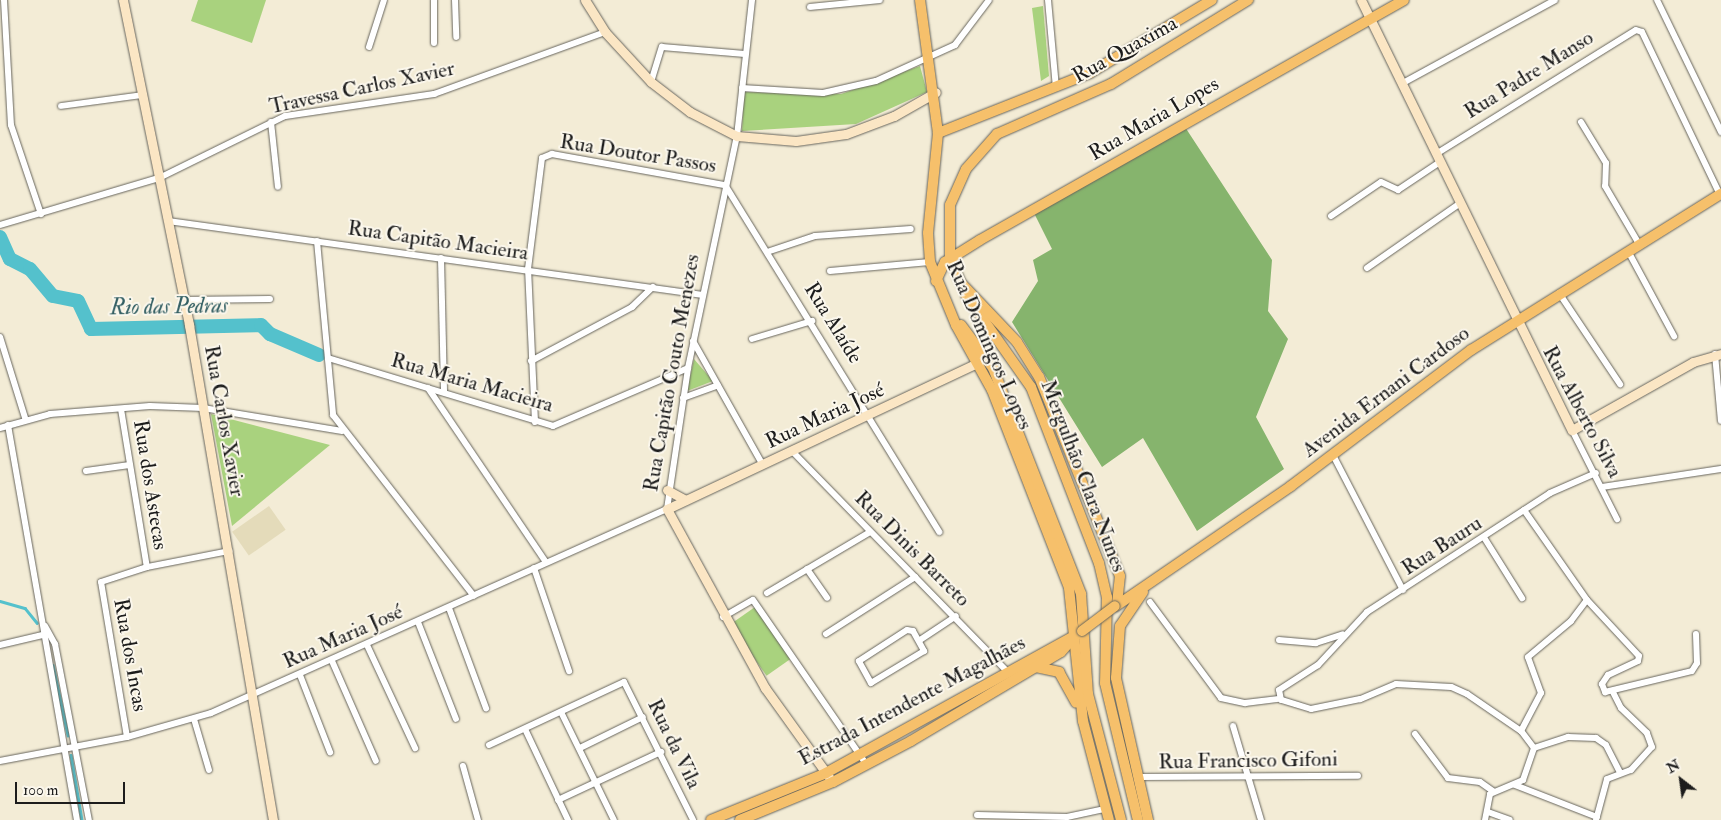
<!DOCTYPE html>
<meta charset="utf-8">
<style>
body{margin:0}
#map{position:relative;width:1721px;height:820px;overflow:hidden;background:#f3ecd6;font-family:"IM FELL Double Pica",serif}
div>[style]{position:absolute}
[style*='--x']{left:calc(var(--x)*1px);top:calc(var(--y)*1px);width:calc(var(--w)*1px);rotate:calc(var(--a)*1deg)}
.built>*{inset:0;background:#e4dbba;transform-origin:0 0}
.green>*{inset:0;background:#a9d27e;transform-origin:0 0}
.forest>*{inset:0;background:#86b46d}
.stream>*{height:2.5px;margin:-1.25px;padding:0 1.25px;transform-origin:1.25px;border-radius:1.25px;background:#54c1cc}
.river>*{height:14px;margin:-7px;padding:0 7px;transform-origin:7px;border-radius:7px;background:#54c1cc}
.roads{filter:drop-shadow(0 0 1px #67655d) drop-shadow(0 0 1px #67655d)}
.street>*{height:6px;margin:-3px;padding:0 3px;transform-origin:3px;border-radius:3px;background:#fff}
.secondary>*{height:9px;margin:-4.5px;padding:0 4.5px;transform-origin:4.5px;border-radius:4.5px;background:#fbe6c4}
.primary>*{height:10px;margin:-5px;padding:0 5px;transform-origin:5px;border-radius:5px;background:#f6c06b}
.bridges{filter:drop-shadow(0 0 1px #67655d) drop-shadow(0 0 1px #67655d)}
.primary-bridge>*{height:10px;margin:-5px;padding:0 5px;transform-origin:5px;border-radius:5px;background:#f6c06b}
span{translate:-50% -50%;white-space:nowrap;text-align:center;line-height:1.15;-webkit-text-stroke:4px #fbf7ec;paint-order:stroke}
.street-label{font-size:21px;color:#1c1c1c}
.water-label{font-size:22px;color:#325e62;font-style:italic}
.north{position:absolute;left:1656px;top:755px;width:50px;height:50px;-webkit-text-stroke:4px #fbf7ec;paint-order:stroke;rotate:330deg;font-size:14px;font-weight:700;line-height:20px;text-align:center;color:#1c1c1c}
.north::after{content:'';display:block;margin:auto;width:18px;height:22px;background:#1c1c1c;clip-path:polygon(50% 0,100% 100%,50% 72%,0 100%)}
.scale{position:absolute;left:15px;top:782px;width:110px;height:22px;box-sizing:border-box;border:2px solid #1c1c1c;border-top:0;padding-left:6px;font-size:15px;line-height:18px;white-space:nowrap;color:#1c1c1c;-webkit-text-stroke:4px #fbf7ec;paint-order:stroke}
</style>
<div id="map">
<div class="built">
<i style="left:269px;top:506px;width:29px;height:45px;rotate:55deg"></i>
</div>
<div class="green">
<i style="clip-path:polygon(198px 0,266px 0,252px 43px,191px 21px)"></i>
<i style="clip-path:polygon(1043px 6px,1049px 76px,1041px 81px,1032px 8px)"></i>
<i style="clip-path:polygon(920px 66px,927px 92px,856px 124px,742px 131px,744px 92px,841px 94px)"></i>
<i style="clip-path:polygon(694px 359px,713px 381px,687px 391px)"></i>
<i style="clip-path:polygon(211px 414px,330px 445px,232px 526px)"></i>
<i style="left:755px;top:607px;width:63px;height:30px;rotate:55deg"></i>
</div>
<div class="forest">
<i style="clip-path:polygon(1185px 127px,1272px 260px,1268px 311px,1288px 339px,1256px 417px,1284px 469px,1197px 531px,1143px 438px,1102px 467px,1012px 322px,1038px 281px,1033px 260px,1052px 249px,1034px 213px)"></i>
</div>
<div class="stream">
<i style="--x:0;--y:601;--w:26;--a:16"></i>
<i style="--x:25;--y:608;--w:19;--a:51"></i>
<i style="--x:53;--y:665;--w:72;--a:77.9"></i>
<i style="--x:71;--y:755;--w:66;--a:80.4"></i>
</div>
<div class="river">
<i style="--x:0;--y:237;--w:24;--a:66"></i>
<i style="--x:10;--y:259;--w:22;--a:27"></i>
<i style="--x:30;--y:269;--w:35;--a:50"></i>
<i style="--x:53;--y:296;--w:25;--a:11"></i>
<i style="--x:78;--y:301;--w:31;--a:65"></i>
<i style="--x:91;--y:329;--w:170;--a:-1.3"></i>
<i style="--x:261;--y:325;--w:13;--a:45"></i>
<i style="--x:270;--y:334;--w:53;--a:23.2"></i>
</div>
<div class="roads">
<div class="street">
<i style="--x:4;--y:0;--w:125;--a:86.8"></i>
<i style="--x:11;--y:125;--w:94;--a:71.4"></i>
<i style="--x:434;--y:0;--w:43;--a:90"></i>
<i style="--x:455;--y:0;--w:37;--a:88"></i>
<i style="--x:1048;--y:0;--w:88;--a:84.8"></i>
<i style="--x:1657;--y:0;--w:147;--a:64.1"></i>
<i style="--x:810;--y:7;--w:70;--a:-5.7"></i>
<i style="--x:369;--y:47;--w:49;--a:-72.3"></i>
<i style="--x:651;--y:82;--w:37;--a:-73"></i>
<i style="--x:662;--y:47;--w:83;--a:4.8"></i>
<i style="--x:1403;--y:83;--w:173;--a:-28.6"></i>
<i style="--x:742;--y:88;--w:81;--a:3.5"></i>
<i style="--x:823;--y:93;--w:54;--a:-12.8"></i>
<i style="--x:876;--y:81;--w:87;--a:-24.5"></i>
<i style="--x:955;--y:45;--w:56;--a:-52.9"></i>
<i style="--x:61;--y:106;--w:82;--a:-7.7"></i>
<i style="--x:271;--y:122;--w:65;--a:83.9"></i>
<i style="--x:1581;--y:122;--w:48;--a:58.6"></i>
<i style="--x:1606;--y:163;--w:23;--a:92"></i>
<i style="--x:1605;--y:186;--w:67;--a:59.6"></i>
<i style="--x:1436;--y:154;--w:235;--a:-31.8"></i>
<i style="--x:1636;--y:30;--w:6;--a:18"></i>
<i style="--x:1642;--y:32;--w:181;--a:64.4"></i>
<i style="--x:1331;--y:216;--w:60;--a:-34.2"></i>
<i style="--x:1381;--y:182;--w:19;--a:25"></i>
<i style="--x:1398;--y:190;--w:50;--a:-33.7"></i>
<i style="--x:168;--y:221;--w:540;--a:7.88"></i>
<i style="--x:0;--y:225;--w:166;--a:-16.5"></i>
<i style="--x:159;--y:178;--w:140;--a:-26.2"></i>
<i style="--x:285;--y:116;--w:151;--a:-8.4"></i>
<i style="--x:434;--y:94;--w:182;--a:-19.9"></i>
<i style="--x:317;--y:241;--w:175;--a:84.7"></i>
<i style="--x:333;--y:415;--w:229;--a:52.1"></i>
<i style="--x:770;--y:251;--w:47;--a:-18.4"></i>
<i style="--x:815;--y:236;--w:96;--a:-4.2"></i>
<i style="--x:1628;--y:251;--w:97;--a:61.6"></i>
<i style="--x:441;--y:258;--w:134;--a:88.7"></i>
<i style="--x:1367;--y:268;--w:112;--a:-34.8"></i>
<i style="--x:830;--y:271;--w:100;--a:-5.1"></i>
<i style="--x:1559;--y:293;--w:110;--a:56.2"></i>
<i style="--x:184;--y:300;--w:86;--a:-0.7"></i>
<i style="--x:0;--y:337;--w:85;--a:72.8"></i>
<i style="--x:752;--y:339;--w:63;--a:-16.7"></i>
<i style="--x:693;--y:341;--w:142;--a:60.6"></i>
<i style="--x:1715;--y:354;--w:67;--a:84.9"></i>
<i style="--x:328;--y:358;--w:235;--a:16.8"></i>
<i style="--x:553;--y:426;--w:147;--a:-23.2"></i>
<i style="--x:531;--y:361;--w:115;--a:-28.1"></i>
<i style="--x:632;--y:307;--w:29;--a:-44"></i>
<i style="--x:428;--y:388;--w:210;--a:55.9"></i>
<i style="--x:683;--y:398;--w:37;--a:-20"></i>
<i style="--x:121;--y:409;--w:160;--a:80.7"></i>
<i style="--x:535;--y:422;--w:153;--a:-92.6"></i>
<i style="--x:528;--y:269;--w:112;--a:-82.8"></i>
<i style="--x:542;--y:158;--w:11;--a:-22"></i>
<i style="--x:552;--y:154;--w:176;--a:10.2"></i>
<i style="--x:725;--y:185;--w:408;--a:58.3"></i>
<i style="--x:8;--y:425;--w:401;--a:80.1"></i>
<i style="--x:0;--y:428;--w:52;--a:-15.6"></i>
<i style="--x:50;--y:414;--w:100;--a:-4.6"></i>
<i style="--x:150;--y:406;--w:53;--a:2.2"></i>
<i style="--x:203;--y:408;--w:141;--a:9.4"></i>
<i style="--x:1572;--y:430;--w:100;--a:63.2"></i>
<i style="--x:792;--y:451;--w:309;--a:45.7"></i>
<i style="--x:1333;--y:455;--w:152;--a:62.6"></i>
<i style="--x:86;--y:471;--w:44;--a:-7.8"></i>
<i style="--x:1602;--y:487;--w:120;--a:-8.6"></i>
<i style="--x:1524;--y:510;--w:110;--a:55"></i>
<i style="--x:1587;--y:600;--w:76;--a:47.1"></i>
<i style="--x:1639;--y:656;--w:5;--a:101"></i>
<i style="--x:1638;--y:661;--w:33;--a:155"></i>
<i style="--x:1608;--y:675;--w:11;--a:124"></i>
<i style="--x:1602;--y:684;--w:9;--a:69"></i>
<i style="--x:1605;--y:692;--w:89;--a:-13.6"></i>
<i style="--x:1692;--y:671;--w:9;--a:-58"></i>
<i style="--x:1697;--y:663;--w:29;--a:-92"></i>
<i style="--x:1485;--y:539;--w:70;--a:57.9"></i>
<i style="--x:534;--y:568;--w:109;--a:71.2"></i>
<i style="--x:807;--y:569;--w:35;--a:55"></i>
<i style="--x:767;--y:593;--w:120;--a:-30.6"></i>
<i style="--x:1150;--y:602;--w:119;--a:53.5"></i>
<i style="--x:1221;--y:698;--w:25;--a:12"></i>
<i style="--x:1245;--y:703;--w:34;--a:-7"></i>
<i style="--x:449;--y:608;--w:107;--a:69.7"></i>
<i style="--x:723;--y:617;--w:34;--a:-30"></i>
<i style="--x:753;--y:600;--w:201;--a:55.4"></i>
<i style="--x:418;--y:622;--w:104;--a:68.6"></i>
<i style="--x:45;--y:626;--w:21;--a:61"></i>
<i style="--x:55;--y:644;--w:179;--a:79.1"></i>
<i style="--x:907;--y:630;--w:6;--a:9"></i>
<i style="--x:913;--y:631;--w:23;--a:61"></i>
<i style="--x:924;--y:651;--w:62;--a:148.9"></i>
<i style="--x:871;--y:683;--w:25;--a:-119"></i>
<i style="--x:859;--y:661;--w:57;--a:-32.9"></i>
<i style="--x:826;--y:634;--w:106;--a:-32.6"></i>
<i style="--x:920;--y:640;--w:43;--a:-33.7"></i>
<i style="--x:1279;--y:640;--w:37;--a:5"></i>
<i style="--x:1316;--y:643;--w:28;--a:-18"></i>
<i style="--x:0;--y:645;--w:48;--a:-13.2"></i>
<i style="--x:367;--y:645;--w:114;--a:65"></i>
<i style="--x:332;--y:661;--w:109;--a:66.3"></i>
<i style="--x:300;--y:675;--w:83;--a:68.7"></i>
<i style="--x:561;--y:712;--w:120;--a:63.9"></i>
<i style="--x:194;--y:719;--w:53;--a:73.6"></i>
<i style="--x:1233;--y:726;--w:98;--a:73.4"></i>
<i style="--x:525;--y:729;--w:101;--a:64.7"></i>
<i style="--x:1521;--y:731;--w:43;--a:-62.2"></i>
<i style="--x:1541;--y:693;--w:38;--a:-110"></i>
<i style="--x:1528;--y:657;--w:56;--a:-39.9"></i>
<i style="--x:1571;--y:621;--w:26;--a:-53"></i>
<i style="--x:1415;--y:734;--w:55;--a:53.1"></i>
<i style="--x:1448;--y:778;--w:32;--a:7"></i>
<i style="--x:1480;--y:782;--w:16;--a:35"></i>
<i style="--x:127;--y:737;--w:157;--a:-99.5"></i>
<i style="--x:101;--y:582;--w:48;--a:-18.1"></i>
<i style="--x:147;--y:567;--w:84;--a:-11"></i>
<i style="--x:489;--y:745;--w:149;--a:-25"></i>
<i style="--x:624;--y:682;--w:154;--a:63.4"></i>
<i style="--x:580;--y:748;--w:70;--a:-26.2"></i>
<i style="--x:1534;--y:748;--w:36;--a:-18"></i>
<i style="--x:1568;--y:737;--w:28;--a:2"></i>
<i style="--x:1596;--y:738;--w:12;--a:35"></i>
<i style="--x:1606;--y:745;--w:31;--a:63"></i>
<i style="--x:0;--y:761;--w:129;--a:-10.7"></i>
<i style="--x:127;--y:737;--w:87;--a:-15.9"></i>
<i style="--x:211;--y:713;--w:500;--a:-24.1"></i>
<i style="--x:667;--y:509;--w:143;--a:-81.5"></i>
<i style="--x:688;--y:368;--w:237;--a:-78.1"></i>
<i style="--x:737;--y:136;--w:137;--a:-83.7"></i>
<i style="--x:463;--y:766;--w:56;--a:74.5"></i>
<i style="--x:1139;--y:777;--w:219;--a:-0.3"></i>
<i style="--x:1515;--y:785;--w:88;--a:21.3"></i>
<i style="--x:558;--y:800;--w:114;--a:-25"></i>
<i style="--x:1488;--y:812;--w:23;--a:20"></i>
<i style="--x:977;--y:815;--w:90;--a:1.3"></i>
<i style="--x:1067;--y:817;--w:40;--a:-12"></i>
<i style="--x:1485;--y:820;--w:26;--a:-79"></i>
<i style="--x:1490;--y:794;--w:36;--a:-23"></i>
<i style="--x:1523;--y:780;--w:34;--a:-71"></i>
<i style="--x:1534;--y:748;--w:21;--a:-127"></i>
<i style="--x:1521;--y:731;--w:65;--a:-145.6"></i>
<i style="--x:1467;--y:694;--w:17;--a:-156"></i>
<i style="--x:1451;--y:687;--w:55;--a:-176.9"></i>
<i style="--x:1396;--y:684;--w:39;--a:157"></i>
<i style="--x:1360;--y:699;--w:50;--a:168.5"></i>
<i style="--x:1311;--y:709;--w:31;--a:-163"></i>
<i style="--x:1281;--y:700;--w:10;--a:-101"></i>
<i style="--x:1279;--y:690;--w:46;--a:-32.7"></i>
<i style="--x:1318;--y:665;--w:72;--a:-47.2"></i>
<i style="--x:1367;--y:612;--w:218;--a:-33"></i>
<i style="--x:1550;--y:493;--w:50;--a:-23.5"></i>
<i style="--x:1596;--y:820;--w:42;--a:-75"></i>
<i style="--x:1607;--y:779;--w:26;--a:-21"></i>
<i style="--x:1631;--y:770;--w:31;--a:-48"></i>
<i style="--x:1652;--y:747;--w:15;--a:-110"></i>
<i style="--x:1647;--y:733;--w:36;--a:-136"></i>
<i style="--x:1621;--y:708;--w:18;--a:-117"></i>
</div>
<div class="secondary">
<i style="--x:123;--y:0;--w:332;--a:78.5"></i>
<i style="--x:189;--y:325;--w:502;--a:80.37"></i>
<i style="--x:585;--y:0;--w:38;--a:58"></i>
<i style="--x:605;--y:32;--w:68;--a:47.4"></i>
<i style="--x:651;--y:82;--w:49;--a:37.6"></i>
<i style="--x:690;--y:112;--w:53;--a:27.1"></i>
<i style="--x:737;--y:136;--w:59;--a:4.8"></i>
<i style="--x:796;--y:141;--w:50;--a:-8"></i>
<i style="--x:846;--y:134;--w:51;--a:-20.6"></i>
<i style="--x:894;--y:116;--w:48;--a:-29.7"></i>
<i style="--x:1361;--y:0;--w:479;--a:63.9"></i>
<i style="--x:1572;--y:430;--w:139;--a:-29.3"></i>
<i style="--x:1693;--y:362;--w:29;--a:-16"></i>
<i style="--x:667;--y:490;--w:21;--a:28"></i>
<i style="--x:829;--y:777;--w:110;--a:-125.7"></i>
<i style="--x:765;--y:688;--w:204;--a:-118.7"></i>
<i style="--x:667;--y:509;--w:343;--a:-25.2"></i>
</div>
<div class="primary">
<i style="--x:920;--y:0;--w:134;--a:82.3"></i>
<i style="--x:938;--y:133;--w:100;--a:95.7"></i>
<i style="--x:928;--y:233;--w:29;--a:86"></i>
<i style="--x:930;--y:262;--w:68;--a:67.6"></i>
<i style="--x:956;--y:325;--w:74;--a:61"></i>
<i style="--x:992;--y:390;--w:212;--a:68.7"></i>
<i style="--x:1069;--y:588;--w:134;--a:84"></i>
<i style="--x:1083;--y:721;--w:102;--a:75.3"></i>
<i style="--x:938;--y:133;--w:163;--a:-21.5"></i>
<i style="--x:1090;--y:73;--w:142;--a:-30.9"></i>
<i style="--x:936;--y:281;--w:21;--a:-65"></i>
<i style="--x:945;--y:262;--w:41;--a:-32.2"></i>
<i style="--x:980;--y:240;--w:487;--a:-29.5"></i>
<i style="--x:966;--y:295;--w:113;--a:54.8"></i>
<i style="--x:1031;--y:387;--w:189;--a:68.9"></i>
<i style="--x:1099;--y:563;--w:35;--a:77"></i>
<i style="--x:1107;--y:597;--w:86;--a:91.3"></i>
<i style="--x:1105;--y:683;--w:141;--a:76.5"></i>
<i style="--x:961;--y:325;--w:54;--a:53.3"></i>
<i style="--x:993;--y:368;--w:243;--a:68.7"></i>
<i style="--x:1081;--y:594;--w:100;--a:86"></i>
<i style="--x:1088;--y:694;--w:130;--a:75.3"></i>
<i style="--x:1143;--y:592;--w:41;--a:124.1"></i>
<i style="--x:1120;--y:626;--w:52;--a:94.4"></i>
<i style="--x:1116;--y:678;--w:146;--a:77.3"></i>
<i style="--x:1117;--y:604;--w:28;--a:-84"></i>
<i style="--x:1120;--y:576;--w:215;--a:-112.1"></i>
<i style="--x:1039;--y:377;--w:41;--a:-122.2"></i>
<i style="--x:1017;--y:342;--w:81;--a:-133.5"></i>
<i style="--x:961;--y:283;--w:27;--a:-114"></i>
<i style="--x:950;--y:258;--w:53;--a:-90"></i>
<i style="--x:950;--y:205;--w:39;--a:-66"></i>
<i style="--x:966;--y:169;--w:47;--a:-48.5"></i>
<i style="--x:997;--y:134;--w:124;--a:-23.7"></i>
<i style="--x:1111;--y:84;--w:161;--a:-31.5"></i>
<i style="--x:1116;--y:606;--w:212;--a:-34.4"></i>
<i style="--x:1291;--y:486;--w:226;--a:-37.1"></i>
<i style="--x:1471;--y:350;--w:295;--a:-32"></i>
<i style="--x:1036;--y:667;--w:24;--a:12"></i>
<i style="--x:1059;--y:672;--w:35;--a:61"></i>
<i style="--x:711;--y:820;--w:124;--a:-22.2"></i>
<i style="--x:826;--y:773;--w:290;--a:-28.9"></i>
<i style="--x:740;--y:820;--w:100;--a:-22.2"></i>
<i style="--x:833;--y:782;--w:88;--a:-27.7"></i>
<i style="--x:911;--y:741;--w:174;--a:-30.7"></i>
<i style="--x:1061;--y:652;--w:20;--a:-49"></i>
</div>
</div>
<div class="bridges">
<div class="primary-bridge">
<i style="--x:1082;--y:631;--w:41;--a:-37.1"></i>
</div>
</div>
<div class="street-label">
<span style="left:1125px;top:50px;rotate:-29deg">Rua Quaxima</span>
<span style="left:1529px;top:75px;rotate:-32deg">Rua Padre Manso</span>
<span style="left:362px;top:88px;rotate:-12deg">Travessa Carlos Xavier</span>
<span style="left:1154px;top:119px;rotate:-30deg">Rua Maria Lopes</span>
<span style="left:638px;top:154px;rotate:9deg">Rua Doutor Passos</span>
<span style="left:438px;top:241px;rotate:8deg">Rua Capitão Macieira</span>
<span style="left:833px;top:323px;rotate:58deg">Rua Alaíde</span>
<span style="left:989px;top:345px;rotate:66deg">Rua Domingos Lopes</span>
<span style="left:672px;top:373px;rotate:-80deg">Rua Capitão Couto Menezes</span>
<span style="left:472px;top:383px;rotate:16deg">Rua Maria Macieira</span>
<span style="left:1386px;top:392px;rotate:-37deg">Avenida Ernani Cardoso</span>
<span style="left:1582px;top:412px;rotate:62deg">Rua Alberto Silva</span>
<span style="left:825px;top:416px;rotate:-25deg">Rua Maria José</span>
<span style="left:224px;top:421px;rotate:80deg">Rua Carlos Xavier</span>
<span style="left:1083px;top:476px;rotate:69deg">Mergulhão Clara Nunes</span>
<span style="left:150px;top:485px;rotate:81deg">Rua dos Astecas</span>
<span style="left:1442px;top:546px;rotate:-33deg">Rua Bauru</span>
<span style="left:912px;top:549px;rotate:45deg">Rua Dinis Barreto</span>
<span style="left:343px;top:637px;rotate:-24deg">Rua Maria José</span>
<span style="left:130px;top:655px;rotate:80deg">Rua dos Incas</span>
<span style="left:912px;top:701px;rotate:-28deg">Estrada Intendente Magalhães</span>
<span style="left:674px;top:744px;rotate:64deg">Rua da Vila</span>
<span style="left:1248px;top:761px;rotate:-1deg">Rua Francisco Gifoni</span>
</div>
<div class="water-label">
<span style="left:169px;top:307px;rotate:-1deg">Rio das Pedras</span>
</div>
<div class="north">N</div>
<div class="scale">100 m</div>
</div>
